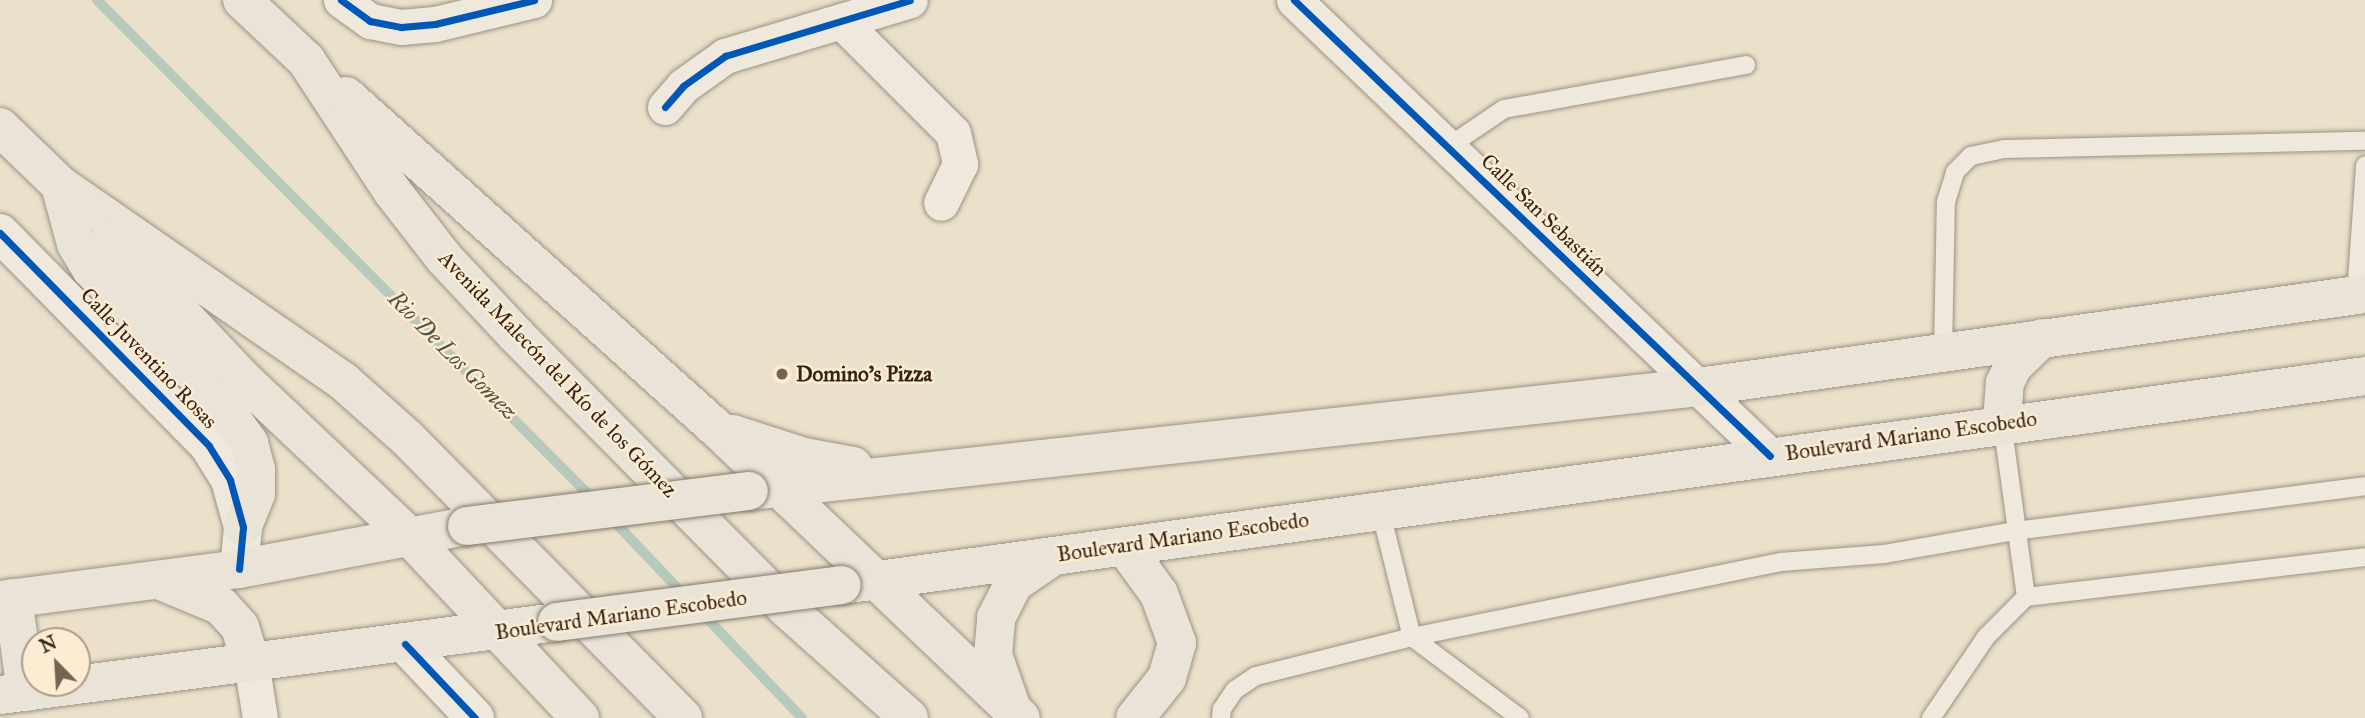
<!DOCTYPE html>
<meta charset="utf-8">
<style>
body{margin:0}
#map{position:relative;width:2365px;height:718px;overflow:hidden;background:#ebe0c9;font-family:"IM FELL Great Primer",serif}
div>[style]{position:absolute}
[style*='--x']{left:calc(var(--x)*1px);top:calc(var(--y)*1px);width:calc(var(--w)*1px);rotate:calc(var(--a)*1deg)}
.stream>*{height:10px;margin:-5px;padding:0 5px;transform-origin:5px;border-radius:5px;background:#b7c8bd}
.roads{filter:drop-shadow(0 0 2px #9b9284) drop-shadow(0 0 2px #9b9284)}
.lane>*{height:18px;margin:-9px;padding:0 9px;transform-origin:9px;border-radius:9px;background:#eee8dd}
.street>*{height:35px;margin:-17.5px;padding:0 17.5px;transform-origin:17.5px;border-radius:17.5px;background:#eee8dd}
.secondary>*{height:38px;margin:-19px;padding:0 19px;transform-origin:19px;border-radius:19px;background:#eee8dd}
.primary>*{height:38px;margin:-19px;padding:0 19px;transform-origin:19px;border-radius:19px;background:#eae3d7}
.bridges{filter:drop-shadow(0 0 2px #82796c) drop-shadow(0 0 2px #82796c)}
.primary-bridge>*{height:38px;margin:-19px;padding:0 19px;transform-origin:19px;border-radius:19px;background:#eae3d7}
.cycleway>*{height:7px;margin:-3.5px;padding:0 3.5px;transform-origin:3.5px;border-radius:3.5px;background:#0057b8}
.dots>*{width:19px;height:19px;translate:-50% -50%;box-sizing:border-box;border:4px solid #fcedd2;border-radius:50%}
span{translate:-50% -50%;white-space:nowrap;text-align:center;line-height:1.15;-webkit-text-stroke:5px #fcedd2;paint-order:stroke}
.street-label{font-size:21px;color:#362216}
.poi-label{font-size:21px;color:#362216;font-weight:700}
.left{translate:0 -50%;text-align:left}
.water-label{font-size:23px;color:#565047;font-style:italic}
.north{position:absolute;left:21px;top:627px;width:70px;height:70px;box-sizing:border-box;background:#fcedd2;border:2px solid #ad9c87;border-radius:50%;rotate:336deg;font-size:19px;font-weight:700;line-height:28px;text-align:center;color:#362216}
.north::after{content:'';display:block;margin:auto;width:24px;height:32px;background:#756455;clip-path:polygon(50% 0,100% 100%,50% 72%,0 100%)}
</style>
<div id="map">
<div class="stream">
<i style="--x:97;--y:0;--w:708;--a:45.17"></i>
<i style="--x:609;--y:516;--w:110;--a:46.5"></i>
<i style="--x:701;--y:612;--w:146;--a:46.4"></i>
</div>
<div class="roads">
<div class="lane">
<i style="--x:1448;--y:147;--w:68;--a:-34.2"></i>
<i style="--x:1504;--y:109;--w:246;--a:-10.3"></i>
<i style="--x:2356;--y:295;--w:130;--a:-86"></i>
<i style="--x:1943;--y:352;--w:150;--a:-88.9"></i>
<i style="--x:1946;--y:202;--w:31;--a:-73"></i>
<i style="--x:1955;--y:172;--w:23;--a:-45"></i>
<i style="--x:1971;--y:156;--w:34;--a:-12"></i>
<i style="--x:2004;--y:149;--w:361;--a:-1.3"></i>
<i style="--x:1380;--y:509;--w:132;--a:76"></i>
<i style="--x:1412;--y:637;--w:135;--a:36.9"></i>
<i style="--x:2026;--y:597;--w:341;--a:-6.7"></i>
<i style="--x:1221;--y:718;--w:9;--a:-84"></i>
<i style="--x:1222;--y:709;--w:23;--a:-56"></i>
<i style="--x:1235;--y:690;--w:25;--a:-34"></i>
<i style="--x:1256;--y:676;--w:161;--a:-14"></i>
<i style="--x:1412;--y:637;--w:377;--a:-11.5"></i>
<i style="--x:1781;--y:562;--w:103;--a:-4.4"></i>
<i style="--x:1884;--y:554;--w:133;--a:-10"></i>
<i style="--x:2015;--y:531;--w:353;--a:-7.3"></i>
<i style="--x:1931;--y:718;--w:98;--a:-55.8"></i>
<i style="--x:1986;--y:637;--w:57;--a:-45"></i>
<i style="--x:2026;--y:597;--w:177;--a:-97.8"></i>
</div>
<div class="street">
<i style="--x:341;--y:0;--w:36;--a:36"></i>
<i style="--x:370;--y:21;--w:32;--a:11"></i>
<i style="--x:401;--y:27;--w:34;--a:-5"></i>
<i style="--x:435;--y:24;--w:102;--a:-13.6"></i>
<i style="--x:1294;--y:0;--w:659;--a:43.77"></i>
<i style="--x:841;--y:21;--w:158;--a:45"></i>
<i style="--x:953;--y:133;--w:32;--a:77"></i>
<i style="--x:960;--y:164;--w:43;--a:116"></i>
<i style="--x:665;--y:107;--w:28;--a:-49"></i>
<i style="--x:683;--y:86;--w:52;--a:-35.5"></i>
<i style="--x:725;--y:56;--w:193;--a:-16.8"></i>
<i style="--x:251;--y:662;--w:57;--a:80.9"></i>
</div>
<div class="secondary">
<i style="--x:0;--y:233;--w:298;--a:45.5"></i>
<i style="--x:209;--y:446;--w:40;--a:58"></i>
<i style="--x:230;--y:480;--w:49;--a:74.5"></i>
<i style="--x:243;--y:527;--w:42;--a:95.4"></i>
<i style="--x:405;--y:644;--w:102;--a:46.6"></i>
</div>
<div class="primary">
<i style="--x:242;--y:0;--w:88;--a:43.2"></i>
<i style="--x:306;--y:60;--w:157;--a:56.7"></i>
<i style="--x:392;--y:191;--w:85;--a:52.2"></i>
<i style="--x:444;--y:258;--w:105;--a:46.9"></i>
<i style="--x:516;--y:335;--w:384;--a:45.3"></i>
<i style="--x:786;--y:608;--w:165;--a:41.8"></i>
<i style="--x:346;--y:96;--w:493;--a:41.9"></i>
<i style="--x:713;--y:425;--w:425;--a:43.6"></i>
<i style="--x:0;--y:127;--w:83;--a:44"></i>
<i style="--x:60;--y:185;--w:344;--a:34.7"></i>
<i style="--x:343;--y:381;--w:87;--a:41.7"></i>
<i style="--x:408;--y:439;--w:392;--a:45.4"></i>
<i style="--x:60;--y:185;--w:61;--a:74.8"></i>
<i style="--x:76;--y:244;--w:29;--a:59"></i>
<i style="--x:91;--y:269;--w:177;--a:45.5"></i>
<i style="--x:215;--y:395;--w:59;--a:54.7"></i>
<i style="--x:249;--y:443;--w:27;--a:75"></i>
<i style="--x:256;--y:469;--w:25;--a:90"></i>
<i style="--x:256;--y:494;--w:35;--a:112"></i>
<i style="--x:110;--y:238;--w:194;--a:46.7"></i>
<i style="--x:243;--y:379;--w:228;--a:43.4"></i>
<i style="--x:409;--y:536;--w:250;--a:46.8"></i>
<i style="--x:2002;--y:422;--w:39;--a:-86"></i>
<i style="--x:2005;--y:383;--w:19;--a:-65"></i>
<i style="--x:2013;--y:366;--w:40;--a:-44"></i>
<i style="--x:733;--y:434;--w:75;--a:17.9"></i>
<i style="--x:804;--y:457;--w:50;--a:10.4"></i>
<i style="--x:749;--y:491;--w:955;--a:-6.25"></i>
<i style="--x:1698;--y:387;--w:673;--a:-7.94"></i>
<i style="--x:1125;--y:547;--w:58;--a:54.1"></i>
<i style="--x:1159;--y:594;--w:52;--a:69.8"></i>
<i style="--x:1177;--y:643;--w:36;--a:106"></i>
<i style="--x:1167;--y:678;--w:51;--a:128.7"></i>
<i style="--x:161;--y:581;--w:65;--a:22.6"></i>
<i style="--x:221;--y:606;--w:28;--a:48"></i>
<i style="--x:240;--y:627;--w:37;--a:73"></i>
<i style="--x:842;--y:585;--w:1537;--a:-7.81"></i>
<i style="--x:13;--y:598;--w:95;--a:82.1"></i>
<i style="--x:0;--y:600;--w:241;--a:-7.4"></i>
<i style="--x:239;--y:569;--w:232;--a:-10.7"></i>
<i style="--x:0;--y:695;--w:562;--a:-7.47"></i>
<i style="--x:1011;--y:706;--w:54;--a:-109.4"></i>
<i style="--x:993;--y:655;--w:37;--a:-85"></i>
<i style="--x:996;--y:618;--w:39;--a:-63"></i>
<i style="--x:1014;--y:583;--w:46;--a:-34.4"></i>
</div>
</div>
<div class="bridges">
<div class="primary-bridge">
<i style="--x:467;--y:526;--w:284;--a:-7.1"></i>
<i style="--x:557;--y:622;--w:287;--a:-7.4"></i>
</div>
</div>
<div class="cycleway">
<i style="--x:341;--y:0;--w:36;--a:36"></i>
<i style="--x:370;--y:21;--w:32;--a:11"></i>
<i style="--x:401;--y:27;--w:34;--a:-5"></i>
<i style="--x:435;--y:24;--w:102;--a:-13.6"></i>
<i style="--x:1294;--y:0;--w:659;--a:43.77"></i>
<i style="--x:665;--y:107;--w:28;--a:-49"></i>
<i style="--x:683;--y:86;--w:52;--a:-35.5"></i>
<i style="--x:725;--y:56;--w:193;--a:-16.8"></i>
<i style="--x:0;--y:233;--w:298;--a:45.5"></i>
<i style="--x:209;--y:446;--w:40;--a:58"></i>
<i style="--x:230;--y:480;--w:49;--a:74.5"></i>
<i style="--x:243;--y:527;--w:42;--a:95.4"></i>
<i style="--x:405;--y:644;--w:102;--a:46.6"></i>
</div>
<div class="dots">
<i style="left:782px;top:374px;background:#756455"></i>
</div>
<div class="street-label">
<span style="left:1544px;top:215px;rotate:44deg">Calle San Sebastián</span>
<span style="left:149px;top:358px;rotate:46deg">Calle Juventino Rosas</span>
<span style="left:558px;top:374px;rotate:46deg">Avenida Malecón del Río de los Gómez</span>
<span style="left:1911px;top:436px;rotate:-8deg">Boulevard Mariano Escobedo</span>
<span style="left:1183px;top:537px;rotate:-8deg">Boulevard Mariano Escobedo</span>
<span style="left:621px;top:615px;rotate:-8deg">Boulevard Mariano Escobedo</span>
</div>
<div class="poi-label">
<span class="left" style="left:796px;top:374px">Domino's Pizza</span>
</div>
<div class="water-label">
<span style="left:453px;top:355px;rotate:45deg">Rio De Los Gomez</span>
</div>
<div class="north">N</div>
</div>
